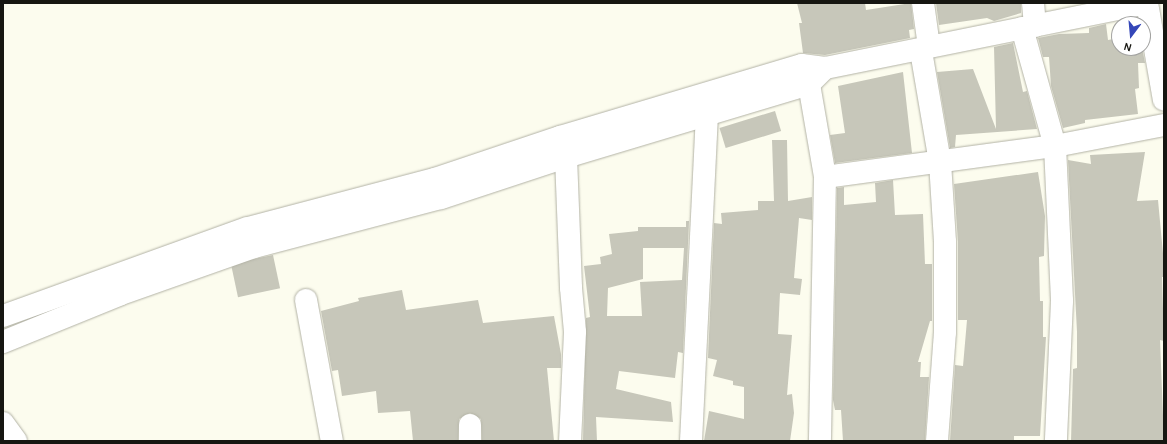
<!DOCTYPE html>
<style>
body{margin:0}
#map{position:relative;width:1167px;height:444px;overflow:hidden;background:#fcfcee;font-family:Karla,sans-serif}
div>[style]{position:absolute}
[style*='--x']{left:calc(var(--x)*1px);top:calc(var(--y)*1px);width:calc(var(--w)*1px);rotate:calc(var(--a)*1deg)}
.building>*{inset:0;background:#c7c7ba;transform-origin:0 0}
.roads{filter:drop-shadow(0 0 1px #b2b2a5) drop-shadow(0 0 1px #b2b2a5)}
.street>*{height:22px;margin:-11px;padding:0 11px;transform-origin:11px;border-radius:11px;background:#fff}
.highway>*{height:22px;margin:-11px;padding:0 11px;transform-origin:11px;border-radius:11px;background:#fff}
span{translate:-50% -50%;white-space:nowrap;text-align:center;line-height:1.15;-webkit-text-stroke:3.5px #fff;paint-order:stroke}
.frame{position:absolute;inset:0;border:4px solid #161611;pointer-events:none}
.north{position:absolute;left:1111px;top:16px;width:40px;height:40px;box-sizing:border-box;background:#fff;border:1px solid #a2a2a0;border-radius:50%;rotate:196deg;font-size:11px;font-weight:700;line-height:16px;text-align:center;color:#161611}
.north::after{content:'';display:block;margin:auto;width:14px;height:18px;background:#3446b8;clip-path:polygon(50% 0,100% 100%,50% 72%,0 100%)}
</style>
<div id="map">
<div class="building">
<i style="clip-path:polygon(797px 3px,865px 3px,866px 10px,911px 3px,914px 29px,909px 30px,910px 38px,825px 55px,803px 53px,799px 23px,802px 23px)"></i>
<i style="clip-path:polygon(936px 3px,1021px 3px,1021px 13px,994px 21px,987px 18px,939px 25px)"></i>
<i style="clip-path:polygon(1106px 24px,1108px 40px,1119px 38px,1119px 48px,1142px 48px,1145px 63px,1138px 63px,1139px 88px,1135px 89px,1138px 114px,1085px 120px,1085px 123px,1063px 128px,1051px 86px,1049px 57px,1043px 57px,1038px 38px,1059px 34px,1089px 33px,1089px 28px)"></i>
<i style="clip-path:polygon(1013px 43px,1023px 92px,1027px 91px,1037px 129px,956px 135px,955px 147px,950px 148px,937px 72px,973px 69px,996px 129px,994px 47px)"></i>
<i style="clip-path:polygon(903px 72px,912px 153px,835px 163px,830px 135px,845px 133px,838px 86px)"></i>
<i style="left:775px;top:111px;width:21px;height:58px;rotate:73deg"></i>
<i style="clip-path:polygon(772px 140px,787px 140px,788px 201px,812px 197px,812px 220px,799px 218px,794px 278px,802px 279px,800px 295px,780px 293px,778px 334px,792px 335px,787px 395px,792px 394px,794px 413px,790px 441px,704px 441px,709px 411px,744px 419px,744px 387px,733px 385px,733px 381px,713px 376px,717px 360px,708px 358px,714px 223px,722px 224px,721px 213px,758px 210px,758px 201px,774px 201px)"></i>
<i style="clip-path:polygon(1145px 152px,1137px 201px,1158px 200px,1164px 264px,1164px 277px,1162px 277px,1164px 341px,1160px 340px,1164px 441px,1071px 441px,1073px 369px,1077px 368px,1077px 332px,1068px 160px,1091px 164px,1090px 155px)"></i>
<i style="clip-path:polygon(1038px 172px,1045px 216px,1044px 256px,1039px 257px,1040px 301px,1043px 301px,1043px 337px,1046px 337px,1040px 436px,1014px 436px,1014px 441px,950px 441px,955px 365px,963px 366px,967px 320px,958px 320px,958px 242px,954px 184px)"></i>
<i style="clip-path:polygon(893px 180px,895px 215px,923px 214px,925px 264px,932px 264px,932px 321px,930px 321px,918px 362px,921px 362px,920px 377px,929px 377px,925px 441px,843px 441px,841px 410px,835px 410px,833px 400px,837px 188px,844px 187px,844px 205px,876px 202px,875px 183px)"></i>
<i style="clip-path:polygon(evenodd,686px 221px,689px 221px,683px 353px,678px 352px,675px 378px,619px 371px,616px 389px,671px 402px,673px 422px,596px 417px,597px 441px,583px 441px,586px 318px,590px 317px,584px 266px,601px 264px,600px 257px,612px 254px,609px 234px,638px 231px,638px 227px,686px 227px,686px 221px,643px 248px,684px 248px,682px 280px,640px 282px,642px 316px,607px 316px,608px 288px,643px 279px,643px 248px)"></i>
<i style="left:273px;top:255px;width:34px;height:43px;rotate:78deg"></i>
<i style="clip-path:polygon(402px 290px,406px 310px,478px 300px,483px 323px,554px 316px,561px 354px,561px 368px,547px 368px,554px 441px,482px 441px,481px 419px,470px 413px,459px 419px,458px 441px,413px 441px,410px 411px,378px 413px,376px 391px,342px 396px,338px 370px,332px 371px,321px 311px,359px 301px,358px 298px)"></i>
</div>
<div class="roads">
<div class="street">
<i style="--x:923;--y:3;--w:44;--a:82.2"></i>
<i style="--x:1033;--y:3;--w:23;--a:85"></i>
<i style="--x:1147;--y:3;--w:98;--a:80.1"></i>
<i style="--x:1022;--y:28;--w:123;--a:74.4"></i>
<i style="--x:1055;--y:146;--w:155;--a:87.4"></i>
<i style="--x:1062;--y:301;--w:140;--a:92.5"></i>
<i style="--x:921;--y:51;--w:113;--a:80.3"></i>
<i style="--x:940;--y:162;--w:80;--a:86.4"></i>
<i style="--x:945;--y:242;--w:90;--a:90"></i>
<i style="--x:945;--y:332;--w:109;--a:94.2"></i>
<i style="--x:809;--y:84;--w:94;--a:80.2"></i>
<i style="--x:825;--y:177;--w:264;--a:91.1"></i>
<i style="--x:566;--y:157;--w:131;--a:87.8"></i>
<i style="--x:571;--y:288;--w:44;--a:84.8"></i>
<i style="--x:575;--y:332;--w:109;--a:92.6"></i>
<i style="--x:825;--y:177;--w:232;--a:-7.7"></i>
<i style="--x:1055;--y:146;--w:111;--a:-10.9"></i>
<i style="--x:306;--y:300;--w:143;--a:79.6"></i>
<i style="--x:3;--y:316;--w:260;--a:-19.8"></i>
<i style="--x:248;--y:228;--w:193;--a:-14.7"></i>
<i style="--x:435;--y:179;--w:132;--a:-18.6"></i>
<i style="--x:560;--y:137;--w:252;--a:-16.6"></i>
<i style="--x:802;--y:65;--w:23;--a:7"></i>
<i style="--x:825;--y:68;--w:328;--a:-11.4"></i>
<i style="--x:3;--y:342;--w:127;--a:-22.1"></i>
<i style="--x:121;--y:294;--w:141;--a:-19.5"></i>
<i style="--x:254;--y:247;--w:193;--a:-14.7"></i>
<i style="--x:441;--y:198;--w:132;--a:-18.2"></i>
<i style="--x:566;--y:157;--w:254;--a:-16.7"></i>
<i style="--x:809;--y:84;--w:23;--a:-45"></i>
<i style="--x:470;--y:441;--w:16;--a:-90"></i>
<i style="--x:691;--y:441;--w:325;--a:-87.2"></i>
</div>
<div class="highway">
<i style="--x:3;--y:423;--w:22;--a:54"></i>
</div>
</div>
<div class="frame"></div>
<div class="north">N</div>
</div>
